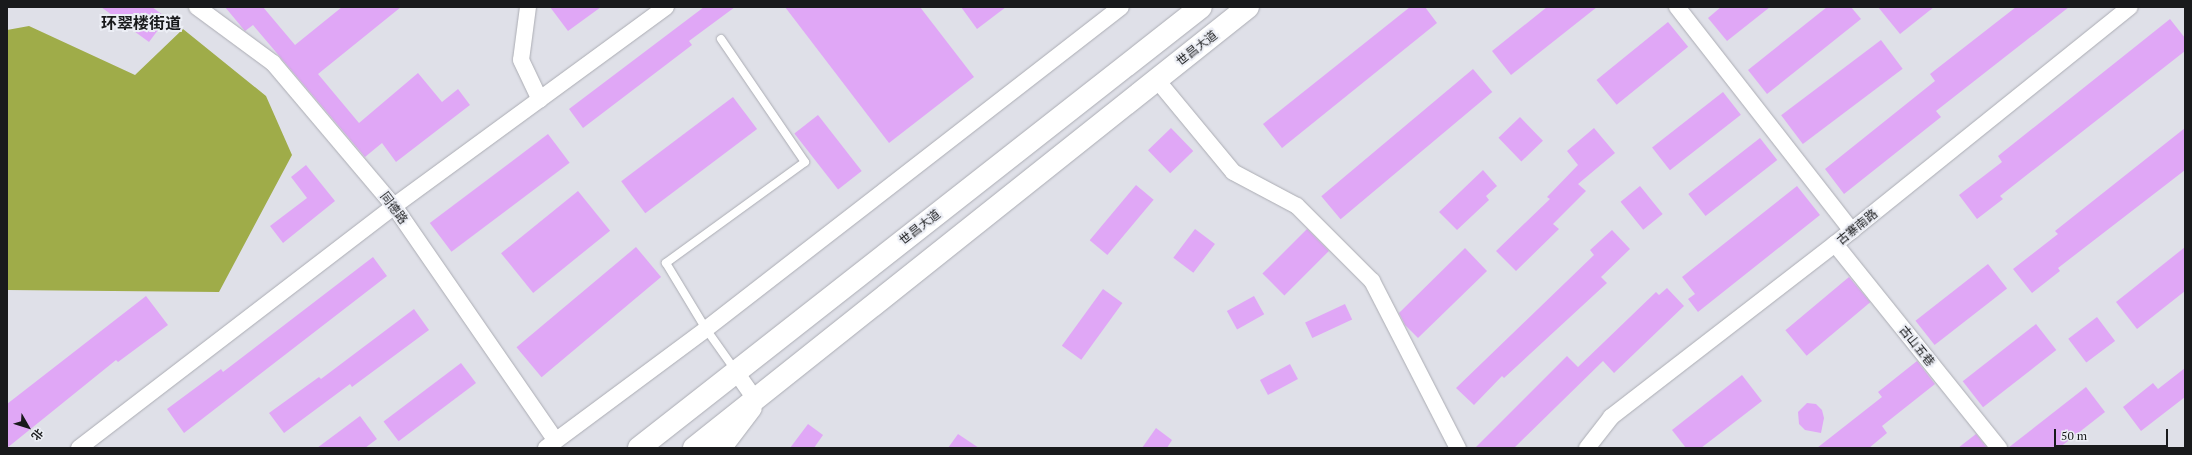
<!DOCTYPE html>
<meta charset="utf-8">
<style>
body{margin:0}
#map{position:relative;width:2192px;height:455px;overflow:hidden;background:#dfe0e8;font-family:"PT Serif","Noto Sans SC",serif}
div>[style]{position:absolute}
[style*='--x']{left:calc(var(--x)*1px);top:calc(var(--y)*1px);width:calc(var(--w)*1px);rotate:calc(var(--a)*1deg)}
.forest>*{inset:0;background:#9fac49}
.building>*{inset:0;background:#e0a7f6;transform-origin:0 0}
.roads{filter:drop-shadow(0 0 1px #abacb3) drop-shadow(0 0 1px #abacb3)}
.service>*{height:8px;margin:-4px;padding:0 4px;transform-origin:4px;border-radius:4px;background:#fff}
.minor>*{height:16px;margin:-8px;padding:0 8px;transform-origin:8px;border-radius:8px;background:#fff}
.tertiary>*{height:21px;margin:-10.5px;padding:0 10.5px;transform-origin:10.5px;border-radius:10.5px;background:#fff}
.primary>*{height:22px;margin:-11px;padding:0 11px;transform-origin:11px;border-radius:11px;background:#fff}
span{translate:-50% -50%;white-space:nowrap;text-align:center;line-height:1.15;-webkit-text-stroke:4px #eceef5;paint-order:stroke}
.street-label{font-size:12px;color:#191a1c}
.district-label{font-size:16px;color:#191a1c;font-weight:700}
.frame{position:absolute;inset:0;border:8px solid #191a1c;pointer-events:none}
.north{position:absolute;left:8px;top:407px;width:40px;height:40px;-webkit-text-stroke:3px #eceef5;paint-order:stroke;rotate:129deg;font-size:11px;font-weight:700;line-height:16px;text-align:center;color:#191a1c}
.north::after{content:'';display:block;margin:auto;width:14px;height:18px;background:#191a1c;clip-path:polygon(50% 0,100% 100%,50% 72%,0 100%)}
.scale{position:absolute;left:2054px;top:429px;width:114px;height:18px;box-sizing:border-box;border:2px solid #191a1c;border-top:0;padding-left:5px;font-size:12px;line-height:14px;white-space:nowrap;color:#191a1c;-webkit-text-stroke:3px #eceef5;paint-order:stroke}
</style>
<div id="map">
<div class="forest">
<i style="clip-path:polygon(29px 26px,135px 75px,183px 29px,266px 96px,292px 155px,219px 292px,7px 290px,7px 30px)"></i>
</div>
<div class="building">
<i style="clip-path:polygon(101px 7px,152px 7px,167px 18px,149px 42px)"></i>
<i style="clip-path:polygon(225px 7px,263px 7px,295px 45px,342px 7px,401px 7px,318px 74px,359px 123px,418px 73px,442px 102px,458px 89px,470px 105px,396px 162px,382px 143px,365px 157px,253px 25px,245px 31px)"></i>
<i style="clip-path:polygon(550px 7px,601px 7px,568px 31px)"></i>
<i style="clip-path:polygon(704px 7px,735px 7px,689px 41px,692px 45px,583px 128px,569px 109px)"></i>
<i style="clip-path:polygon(785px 7px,920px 7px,974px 77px,889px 143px)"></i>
<i style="clip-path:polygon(961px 7px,1006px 7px,977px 29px)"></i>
<i style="clip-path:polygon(1410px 7px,1425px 7px,1437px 23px,1282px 148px,1263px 124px)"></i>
<i style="clip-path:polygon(1547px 7px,1597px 7px,1511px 75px,1492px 51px)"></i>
<i style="clip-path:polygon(1721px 7px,1770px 7px,1727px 41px,1708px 18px)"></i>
<i style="clip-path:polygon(1827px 7px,1851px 7px,1861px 19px,1767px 94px,1748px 70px)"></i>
<i style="clip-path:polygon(1878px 7px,1934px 7px,1900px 34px)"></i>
<i style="clip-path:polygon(2016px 7px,2069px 7px,1936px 111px,1941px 117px,1844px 194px,1825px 169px,1935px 81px,1930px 74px)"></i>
<i style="clip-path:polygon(2170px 19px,2185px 38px,2185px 51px,2000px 196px,2003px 199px,1977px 219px,1959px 195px,2002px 162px,1998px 156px)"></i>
<i style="left:1668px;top:22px;width:32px;height:92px;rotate:51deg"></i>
<i style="left:1881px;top:40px;width:36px;height:125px;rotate:53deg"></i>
<i style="left:1473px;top:69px;width:30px;height:198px;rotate:50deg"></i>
<i style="left:1723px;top:92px;width:29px;height:90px;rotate:52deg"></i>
<i style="left:733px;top:97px;width:40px;height:140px;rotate:53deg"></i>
<i style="left:818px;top:115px;width:71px;height:30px;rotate:52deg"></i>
<i style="left:1520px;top:117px;width:33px;height:30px;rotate:46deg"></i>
<i style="left:1171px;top:128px;width:32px;height:32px;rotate:46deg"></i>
<i style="clip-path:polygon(1594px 128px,1615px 153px,1578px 184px,1586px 191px,1553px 224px,1559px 229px,1516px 271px,1496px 251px,1550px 199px,1547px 197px,1578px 165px,1567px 151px)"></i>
<i style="clip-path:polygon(2185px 128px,2185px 170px,2058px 268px,2060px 271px,2032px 293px,2013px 269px,2058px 234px,2055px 231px)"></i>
<i style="left:548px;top:134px;width:36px;height:148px;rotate:53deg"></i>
<i style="left:1760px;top:138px;width:28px;height:91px;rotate:52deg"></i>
<i style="clip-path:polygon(306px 165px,335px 201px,283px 243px,270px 226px,307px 198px,291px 177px)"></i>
<i style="clip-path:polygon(1483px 170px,1497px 186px,1486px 196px,1489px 200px,1457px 230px,1439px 212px)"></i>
<i style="left:1136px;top:185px;width:23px;height:72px;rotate:40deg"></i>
<i style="left:1640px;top:186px;width:36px;height:25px;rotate:51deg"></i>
<i style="clip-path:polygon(1797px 186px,1820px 215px,1698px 312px,1688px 299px,1695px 294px,1682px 277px)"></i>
<i style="left:578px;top:191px;width:51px;height:99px;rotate:51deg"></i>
<i style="left:1195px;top:229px;width:25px;height:36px;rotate:37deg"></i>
<i style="left:1307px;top:229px;width:31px;height:63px;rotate:45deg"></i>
<i style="clip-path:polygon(1612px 230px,1630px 249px,1601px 277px,1607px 283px,1504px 378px,1502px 376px,1474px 405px,1456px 388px,1594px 255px,1590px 250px)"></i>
<i style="left:636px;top:247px;width:39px;height:156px;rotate:50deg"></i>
<i style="clip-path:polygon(2185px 247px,2185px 291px,2137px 329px,2116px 302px)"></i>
<i style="clip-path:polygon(1465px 248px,1487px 271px,1418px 338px,1405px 325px,1399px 313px)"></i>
<i style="clip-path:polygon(373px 257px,387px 276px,184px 433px,167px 409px,221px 369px,223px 372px)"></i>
<i style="left:1988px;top:264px;width:31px;height:92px;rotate:52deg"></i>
<i style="left:1849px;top:277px;width:33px;height:83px;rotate:50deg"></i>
<i style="clip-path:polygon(1667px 288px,1684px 306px,1614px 373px,1603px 361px,1514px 448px,1475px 448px,1567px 356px,1578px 367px,1656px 292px,1659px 295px)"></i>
<i style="left:1103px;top:289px;width:24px;height:70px;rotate:36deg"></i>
<i style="clip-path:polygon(146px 296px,168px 325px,118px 362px,116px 360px,7px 448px,7px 404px)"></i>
<i style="left:1254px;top:296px;width:21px;height:31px;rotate:61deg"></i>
<i style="left:1345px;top:304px;width:17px;height:44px;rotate:65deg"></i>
<i style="clip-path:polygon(414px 309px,429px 330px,352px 387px,350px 384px,284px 433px,269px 413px,319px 377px,321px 379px)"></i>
<i style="left:2097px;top:317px;width:30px;height:36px;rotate:53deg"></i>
<i style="left:2036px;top:324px;width:33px;height:93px;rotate:52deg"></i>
<i style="clip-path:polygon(1917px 361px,1935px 384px,1882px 426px,1887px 433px,1869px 448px,1817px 448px,1882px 397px,1878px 392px)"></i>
<i style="left:461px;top:363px;width:25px;height:97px;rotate:53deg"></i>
<i style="left:1290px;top:364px;width:17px;height:34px;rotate:62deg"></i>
<i style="clip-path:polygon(2185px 368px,2185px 397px,2141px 431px,2123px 407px,2153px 383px,2158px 389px)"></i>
<i style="clip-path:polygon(1742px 375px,1762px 401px,1701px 448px,1686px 448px,1672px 430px)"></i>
<i style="clip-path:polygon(2086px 387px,2105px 412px,2059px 448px,2008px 448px)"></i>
<i style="clip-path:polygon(1807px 403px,1816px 404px,1822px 410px,1824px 418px,1821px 433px,1805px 430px,1799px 424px,1798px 412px)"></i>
<i style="clip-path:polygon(360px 416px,377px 439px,365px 448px,317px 448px)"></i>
<i style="clip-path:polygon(808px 424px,823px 435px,814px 448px,790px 448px)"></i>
<i style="clip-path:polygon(1156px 428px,1172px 440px,1167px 448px,1142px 448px)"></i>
<i style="clip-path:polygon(958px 434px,979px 448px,948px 448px)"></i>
<i style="clip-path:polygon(1976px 434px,1987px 448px,1958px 448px)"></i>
</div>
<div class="roads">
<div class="service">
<i style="--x:721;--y:39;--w:149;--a:55.7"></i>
<i style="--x:805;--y:162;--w:172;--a:144"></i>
<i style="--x:666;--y:263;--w:77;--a:58.8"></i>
<i style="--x:706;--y:329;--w:50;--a:54.7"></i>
</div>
<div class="minor">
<i style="--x:197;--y:7;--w:94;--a:36.4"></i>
<i style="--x:273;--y:63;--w:187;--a:49.8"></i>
<i style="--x:394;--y:206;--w:285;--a:55.4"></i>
<i style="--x:528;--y:7;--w:53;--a:97.5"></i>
<i style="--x:521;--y:60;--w:44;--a:64.6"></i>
<i style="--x:1677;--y:7;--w:284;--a:52"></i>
<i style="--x:1157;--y:80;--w:119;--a:50.4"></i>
<i style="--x:1233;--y:172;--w:72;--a:28"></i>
<i style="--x:1297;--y:206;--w:106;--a:45"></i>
<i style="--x:1372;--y:281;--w:188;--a:62.8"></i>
<i style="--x:1835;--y:244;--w:262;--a:51.2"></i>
<i style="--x:736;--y:372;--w:33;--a:55"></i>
<i style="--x:79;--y:448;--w:397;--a:-37.5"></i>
<i style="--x:394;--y:206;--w:337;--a:-36.2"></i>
<i style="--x:546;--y:448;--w:199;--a:-36.6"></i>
<i style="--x:706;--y:329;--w:525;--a:-37.81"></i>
<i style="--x:1587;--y:448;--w:39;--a:-52"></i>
<i style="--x:1611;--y:417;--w:283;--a:-37.7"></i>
<i style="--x:1835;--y:244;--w:378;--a:-38.8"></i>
</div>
<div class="tertiary">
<i style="--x:720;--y:448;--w:51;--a:-52.9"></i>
</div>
<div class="primary">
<i style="--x:639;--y:448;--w:714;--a:-38.12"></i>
<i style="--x:694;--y:448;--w:708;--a:-38.52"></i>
</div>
</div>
<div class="street-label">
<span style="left:1197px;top:48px;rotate:-38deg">世昌大道</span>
<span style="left:394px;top:208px;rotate:53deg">同德路</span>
<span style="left:920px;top:227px;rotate:-38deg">世昌大道</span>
<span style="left:1857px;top:227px;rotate:-39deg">古寨南路</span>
<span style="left:1917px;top:346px;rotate:51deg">古山五巷</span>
</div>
<div class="district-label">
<span style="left:141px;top:23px">环翠楼街道</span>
</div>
<div class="frame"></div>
<div class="north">北</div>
<div class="scale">50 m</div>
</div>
